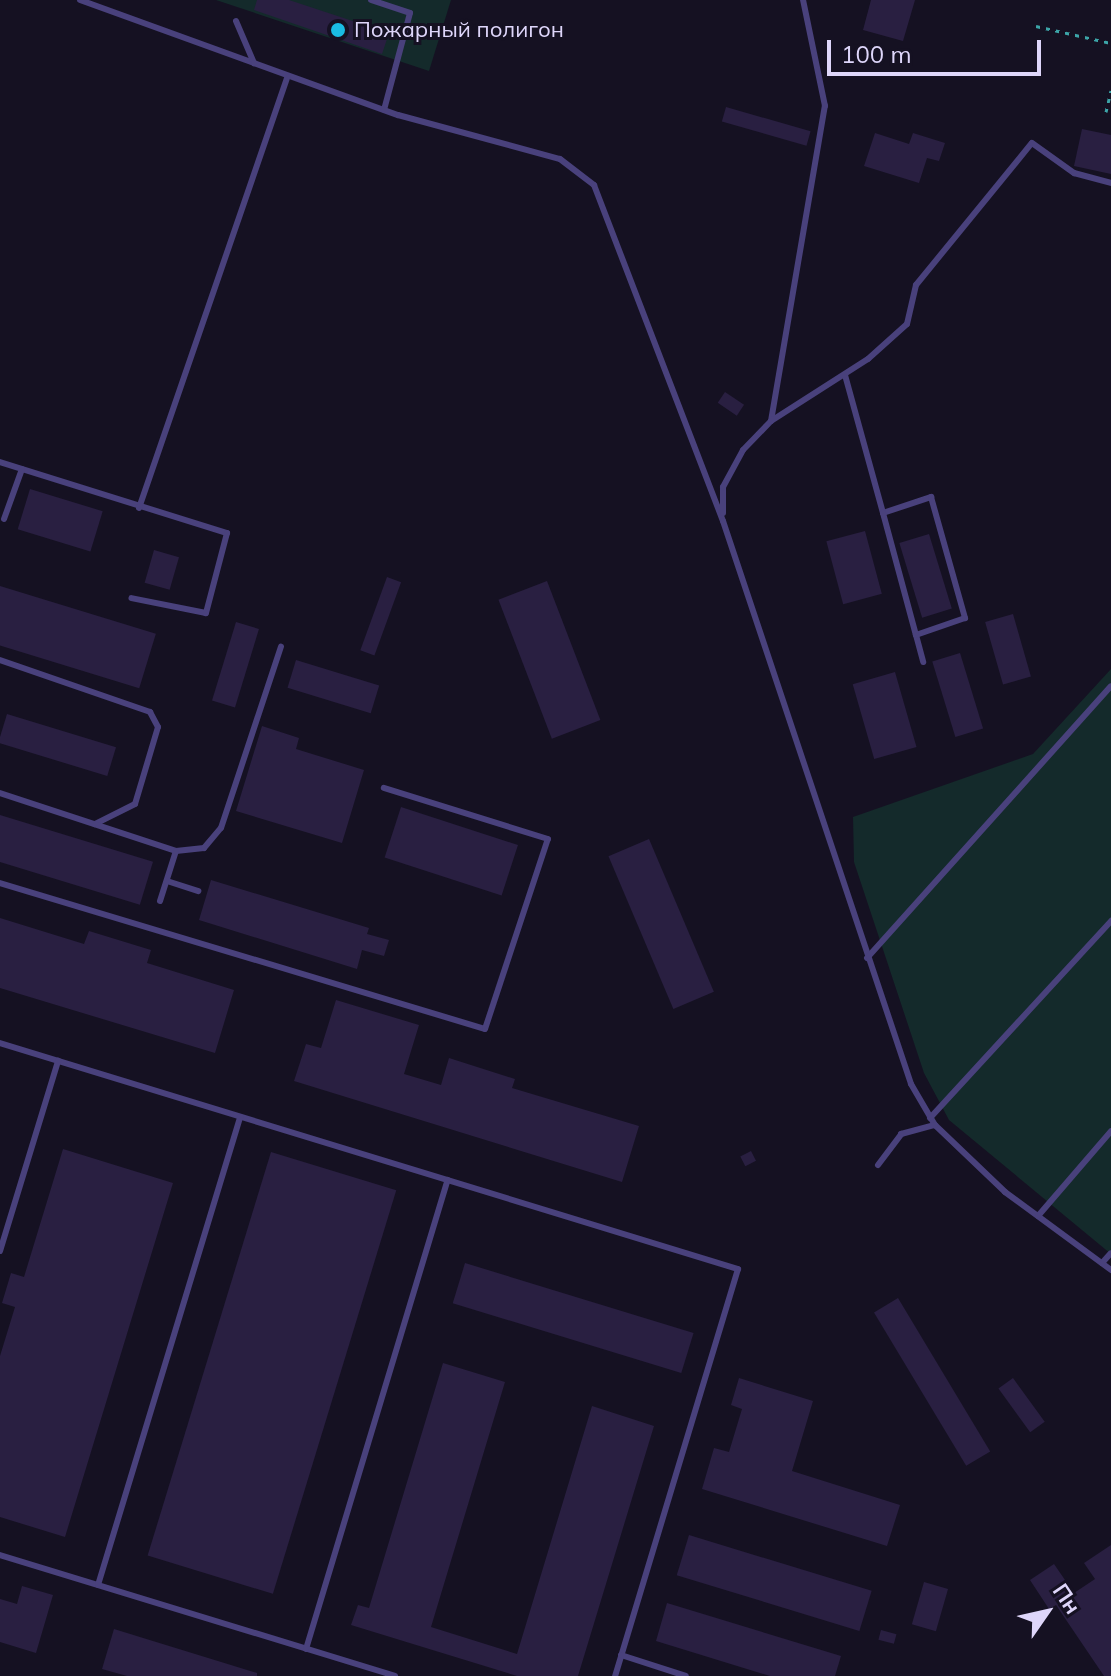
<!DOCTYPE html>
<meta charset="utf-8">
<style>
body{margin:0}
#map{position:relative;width:1111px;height:1676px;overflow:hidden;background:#151122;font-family:Mulish,sans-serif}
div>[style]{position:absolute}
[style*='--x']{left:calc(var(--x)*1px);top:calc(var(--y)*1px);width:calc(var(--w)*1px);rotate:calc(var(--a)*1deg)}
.green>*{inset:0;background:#142a2b}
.building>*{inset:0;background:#291f41;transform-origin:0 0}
.path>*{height:3px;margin-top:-1.5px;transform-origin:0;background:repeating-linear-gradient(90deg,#3ca5a8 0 4px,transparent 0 10px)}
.lane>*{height:6px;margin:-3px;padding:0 3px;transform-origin:3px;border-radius:3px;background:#49417c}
.dots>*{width:22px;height:22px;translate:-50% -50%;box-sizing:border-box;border:4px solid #151122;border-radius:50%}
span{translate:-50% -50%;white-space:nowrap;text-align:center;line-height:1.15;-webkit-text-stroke:6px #151122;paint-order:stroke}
.poi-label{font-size:22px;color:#ded6fa}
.left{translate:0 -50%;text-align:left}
.north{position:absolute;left:1007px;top:1572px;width:80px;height:80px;-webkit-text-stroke:6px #151122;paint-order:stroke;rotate:56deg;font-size:22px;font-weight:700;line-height:32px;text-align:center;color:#ded6fa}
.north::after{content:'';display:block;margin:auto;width:28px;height:36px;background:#ded6fa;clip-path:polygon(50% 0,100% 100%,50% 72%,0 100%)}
.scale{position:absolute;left:827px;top:40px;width:214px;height:36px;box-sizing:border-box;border:4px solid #ded6fa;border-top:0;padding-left:10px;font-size:24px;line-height:28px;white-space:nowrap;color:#ded6fa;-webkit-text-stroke:6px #151122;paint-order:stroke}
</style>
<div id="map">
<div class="green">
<i style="clip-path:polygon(216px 0,451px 0,429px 71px)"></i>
<i style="clip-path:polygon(1111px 669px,1111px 1254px,949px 1120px,924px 1073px,854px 862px,853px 817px,1033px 754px)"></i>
</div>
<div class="building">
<i style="clip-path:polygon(257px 0,289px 0,389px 33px,382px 54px,254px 10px)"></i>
<i style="clip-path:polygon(871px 0,915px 0,903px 41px,863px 30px)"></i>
<i style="left:726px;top:107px;width:88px;height:15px;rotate:16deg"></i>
<i style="clip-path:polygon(1082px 129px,1111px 135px,1111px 174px,1074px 166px)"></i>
<i style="clip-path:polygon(875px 133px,909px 144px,913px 133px,945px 143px,939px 161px,927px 158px,919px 183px,864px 166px)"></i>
<i style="left:725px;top:392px;width:23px;height:13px;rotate:34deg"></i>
<i style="left:30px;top:489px;width:76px;height:42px;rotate:17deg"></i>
<i style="left:865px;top:531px;width:65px;height:40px;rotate:75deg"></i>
<i style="left:929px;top:534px;width:78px;height:31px;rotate:73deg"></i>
<i style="left:154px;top:550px;width:26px;height:34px;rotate:16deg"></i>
<i style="left:387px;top:577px;width:15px;height:78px;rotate:20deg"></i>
<i style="left:547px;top:581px;width:149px;height:52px;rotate:69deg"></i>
<i style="left:0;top:586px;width:163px;height:57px;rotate:17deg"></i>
<i style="left:1013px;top:614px;width:65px;height:29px;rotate:74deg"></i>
<i style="left:236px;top:622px;width:24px;height:82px;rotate:17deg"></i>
<i style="left:960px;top:653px;width:79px;height:29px;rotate:73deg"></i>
<i style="left:296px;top:660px;width:87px;height:29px;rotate:17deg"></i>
<i style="left:895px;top:672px;width:78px;height:44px;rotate:74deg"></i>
<i style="left:7px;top:714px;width:114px;height:30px;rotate:17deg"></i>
<i style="clip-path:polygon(262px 726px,299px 738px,296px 749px,364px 770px,342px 843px,236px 811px)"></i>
<i style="left:401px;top:807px;width:123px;height:53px;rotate:18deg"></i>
<i style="left:0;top:815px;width:160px;height:45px;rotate:17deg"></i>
<i style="left:649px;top:839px;width:166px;height:44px;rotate:67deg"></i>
<i style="clip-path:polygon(211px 880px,369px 928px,367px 934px,389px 940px,384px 956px,362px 950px,357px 969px,199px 920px)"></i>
<i style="clip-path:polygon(0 918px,84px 944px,89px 931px,151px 950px,147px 963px,234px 990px,215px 1053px,0 988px)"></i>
<i style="clip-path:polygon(336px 1000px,419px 1025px,404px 1074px,441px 1085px,449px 1058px,515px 1079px,512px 1088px,639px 1126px,622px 1182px,294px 1081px,306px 1044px,321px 1048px)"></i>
<i style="clip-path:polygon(63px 1149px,173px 1183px,65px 1537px,0 1517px,0 1356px,15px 1307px,2px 1303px,11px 1273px,24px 1277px)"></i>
<i style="left:751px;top:1151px;width:11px;height:12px;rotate:63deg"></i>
<i style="left:271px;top:1152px;width:131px;height:422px;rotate:17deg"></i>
<i style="left:465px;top:1263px;width:239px;height:42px;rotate:17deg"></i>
<i style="left:898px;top:1298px;width:179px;height:28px;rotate:59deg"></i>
<i style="clip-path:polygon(443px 1363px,505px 1382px,431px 1627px,517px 1654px,592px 1406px,654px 1426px,578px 1676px,517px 1676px,351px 1625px,358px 1605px,369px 1608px)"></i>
<i style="clip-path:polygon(739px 1378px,813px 1401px,792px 1471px,900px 1505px,887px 1546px,702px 1489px,714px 1448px,729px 1452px,742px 1409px,731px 1405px)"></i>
<i style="left:1013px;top:1378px;width:54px;height:18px;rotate:54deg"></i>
<i style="left:689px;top:1535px;width:191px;height:42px;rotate:17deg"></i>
<i style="clip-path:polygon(1111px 1545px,1111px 1676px,1104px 1676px,1056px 1605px,1049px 1609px,1030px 1580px,1054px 1564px,1074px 1593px,1095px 1579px,1084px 1563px)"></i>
<i style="left:924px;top:1582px;width:25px;height:44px;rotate:16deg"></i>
<i style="clip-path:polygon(22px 1586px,53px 1595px,36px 1653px,0 1642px,0 1599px,17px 1604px)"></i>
<i style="clip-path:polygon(667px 1603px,841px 1656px,835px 1676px,770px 1676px,656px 1641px)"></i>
<i style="clip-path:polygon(114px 1629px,257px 1673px,257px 1676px,127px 1676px,102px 1669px)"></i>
<i style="left:881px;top:1630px;width:16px;height:10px;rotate:15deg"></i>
</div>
<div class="path">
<i style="--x:1036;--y:26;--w:77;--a:12.8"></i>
<i style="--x:1106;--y:112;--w:22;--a:-77"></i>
</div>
<div class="lane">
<i style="--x:80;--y:0;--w:185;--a:19.9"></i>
<i style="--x:371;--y:0;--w:41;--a:18.4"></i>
<i style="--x:410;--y:13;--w:100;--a:105"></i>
<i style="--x:236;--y:21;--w:46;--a:66.8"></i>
<i style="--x:254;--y:63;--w:153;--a:19.9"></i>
<i style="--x:398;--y:115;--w:168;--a:15.2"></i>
<i style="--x:560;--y:159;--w:43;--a:37.4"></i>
<i style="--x:594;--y:185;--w:360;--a:69"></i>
<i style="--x:723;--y:521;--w:594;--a:71.53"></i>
<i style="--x:911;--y:1084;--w:48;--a:59.7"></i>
<i style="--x:935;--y:1125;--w:97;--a:43.7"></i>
<i style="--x:1005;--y:1192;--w:132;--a:36.3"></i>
<i style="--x:845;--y:375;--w:143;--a:74.6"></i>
<i style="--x:883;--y:513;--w:51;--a:-18.4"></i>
<i style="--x:931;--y:497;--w:126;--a:74.3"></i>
<i style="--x:965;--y:618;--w:52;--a:160.9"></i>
<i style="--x:916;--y:635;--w:28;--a:75"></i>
<i style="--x:771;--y:421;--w:320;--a:-80.3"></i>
<i style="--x:825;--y:106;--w:108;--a:-101.7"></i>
<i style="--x:0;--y:462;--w:238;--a:17.4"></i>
<i style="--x:227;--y:533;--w:83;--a:104.7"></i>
<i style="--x:206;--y:613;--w:76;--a:-168.7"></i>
<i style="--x:139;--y:508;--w:456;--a:-71"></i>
<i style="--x:723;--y:513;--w:26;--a:-90"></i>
<i style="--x:723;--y:487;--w:42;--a:-61.6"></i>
<i style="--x:743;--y:450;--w:40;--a:-46"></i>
<i style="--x:771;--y:421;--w:115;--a:-32.6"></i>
<i style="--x:868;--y:359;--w:52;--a:-41.9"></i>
<i style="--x:907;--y:324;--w:40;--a:-77"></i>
<i style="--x:916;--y:285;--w:183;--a:-50.8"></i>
<i style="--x:1032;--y:143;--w:52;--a:35.5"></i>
<i style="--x:1074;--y:173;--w:38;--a:15"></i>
<i style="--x:883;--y:513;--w:126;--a:74.9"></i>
<i style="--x:4;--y:519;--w:53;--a:-70.2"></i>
<i style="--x:0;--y:660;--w:159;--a:19.1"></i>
<i style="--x:150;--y:712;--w:17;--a:62"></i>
<i style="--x:158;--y:727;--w:80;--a:106.6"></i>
<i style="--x:135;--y:804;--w:45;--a:153.4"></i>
<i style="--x:0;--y:793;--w:185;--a:18.2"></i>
<i style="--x:176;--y:851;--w:28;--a:-6"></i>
<i style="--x:204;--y:848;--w:26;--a:-50"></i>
<i style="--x:221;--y:828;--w:191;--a:-71.7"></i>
<i style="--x:167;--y:881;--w:33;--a:18"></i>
<i style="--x:0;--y:883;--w:506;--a:16.75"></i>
<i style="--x:485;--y:1029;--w:200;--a:-71.7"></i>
<i style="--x:548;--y:839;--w:172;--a:-162.7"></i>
<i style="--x:160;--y:901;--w:52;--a:-72.3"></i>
<i style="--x:867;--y:958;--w:365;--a:-48.1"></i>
<i style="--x:0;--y:1043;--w:772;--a:17.03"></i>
<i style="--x:738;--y:1269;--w:425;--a:106.8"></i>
<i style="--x:930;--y:1118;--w:268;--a:-47.4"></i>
<i style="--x:878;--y:1165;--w:39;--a:-53"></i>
<i style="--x:901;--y:1134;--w:35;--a:-15"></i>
<i style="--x:1038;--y:1216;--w:112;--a:-49.3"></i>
<i style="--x:0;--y:1251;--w:199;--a:-73"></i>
<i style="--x:1102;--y:1263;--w:13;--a:-48"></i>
<i style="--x:0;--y:1555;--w:413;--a:17"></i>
<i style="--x:98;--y:1585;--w:489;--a:-73.1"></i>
<i style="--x:306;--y:1649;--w:490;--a:-73.2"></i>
<i style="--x:621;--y:1655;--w:68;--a:17.9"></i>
</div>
<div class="dots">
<i style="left:338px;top:30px;background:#1abce3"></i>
</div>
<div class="poi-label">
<span class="left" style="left:354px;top:30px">Пожарный полигон</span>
</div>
<div class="north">Пн</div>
<div class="scale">100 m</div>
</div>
